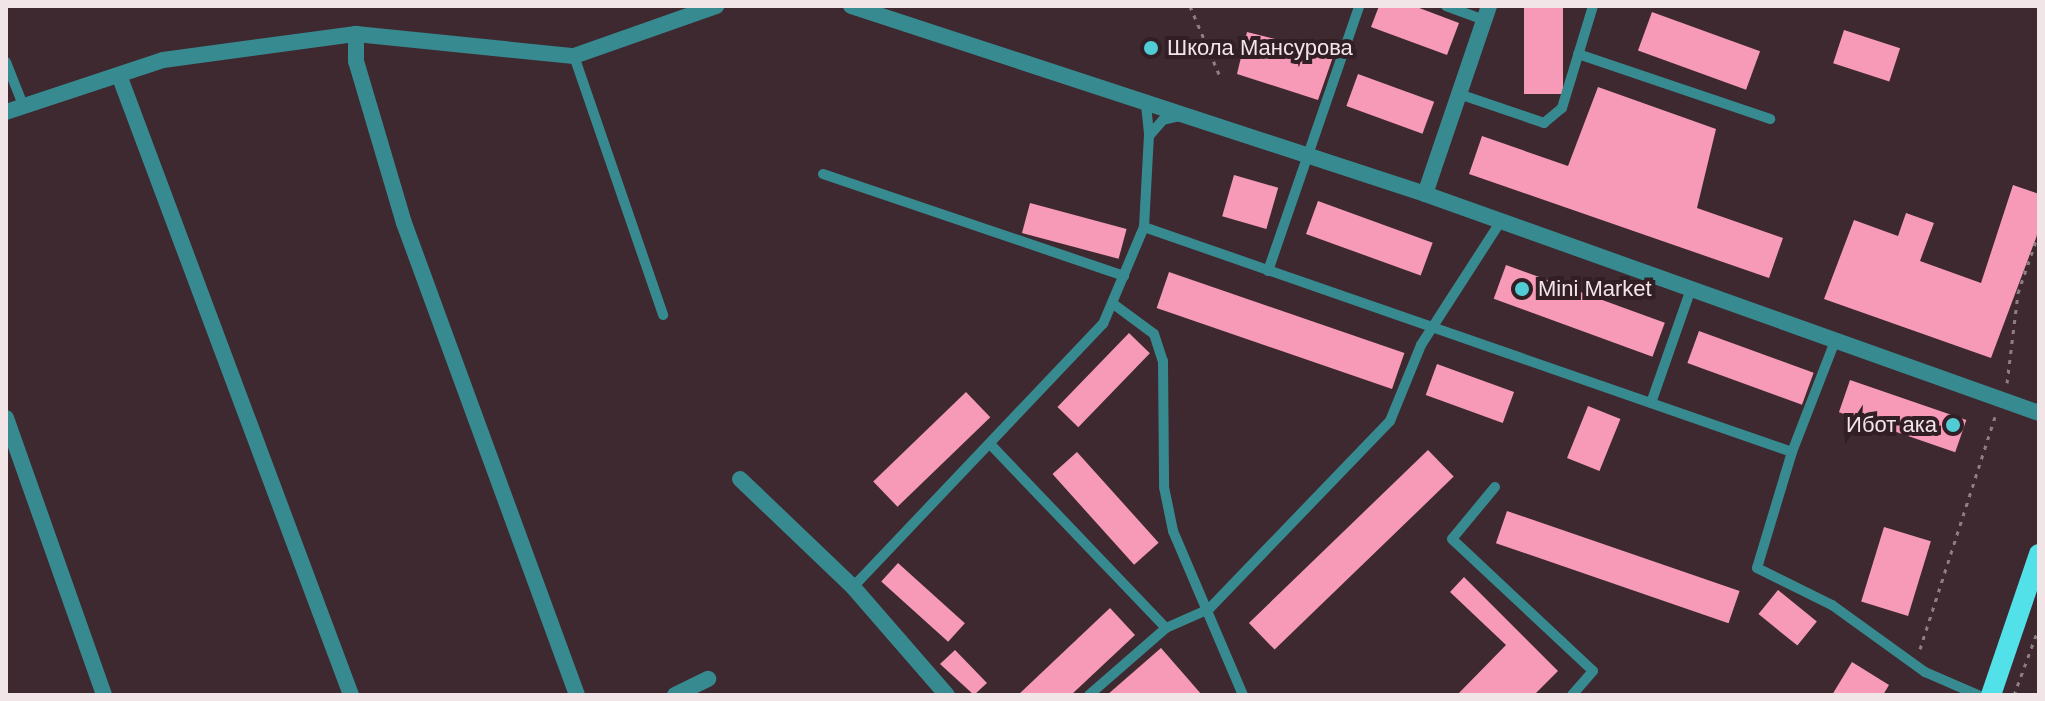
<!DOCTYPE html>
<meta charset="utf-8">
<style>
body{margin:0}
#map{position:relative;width:2045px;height:701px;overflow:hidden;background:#3d292f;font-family:Helvetica,sans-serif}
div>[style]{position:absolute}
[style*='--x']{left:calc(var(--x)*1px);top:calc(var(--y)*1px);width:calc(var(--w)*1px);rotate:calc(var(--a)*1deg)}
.building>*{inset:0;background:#f79ab7;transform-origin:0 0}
.path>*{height:3px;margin-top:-1.5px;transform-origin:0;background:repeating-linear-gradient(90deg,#8e7d82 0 4px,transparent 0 10px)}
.lane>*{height:10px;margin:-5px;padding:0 5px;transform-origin:5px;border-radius:5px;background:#378a90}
.street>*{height:16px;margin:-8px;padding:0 8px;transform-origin:8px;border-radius:8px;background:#378a90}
.primary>*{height:20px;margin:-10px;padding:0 10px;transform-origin:10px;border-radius:10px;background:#52e0e9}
.dots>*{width:22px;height:22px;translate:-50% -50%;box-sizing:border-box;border:4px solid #321f25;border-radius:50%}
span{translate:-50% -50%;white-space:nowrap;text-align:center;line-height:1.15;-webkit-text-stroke:8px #321f25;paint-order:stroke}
.poi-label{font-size:22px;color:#f2e5e8}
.left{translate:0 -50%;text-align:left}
.right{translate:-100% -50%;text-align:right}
.frame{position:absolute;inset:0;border:8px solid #f2e5e8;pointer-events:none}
</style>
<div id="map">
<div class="building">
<i style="clip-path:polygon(1379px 6px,1414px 6px,1459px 23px,1447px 55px,1371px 27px)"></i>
<i style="left:1524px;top:6px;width:39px;height:88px"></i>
<i style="left:1652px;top:12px;width:115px;height:41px;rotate:20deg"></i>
<i style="left:1844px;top:30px;width:59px;height:35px;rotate:18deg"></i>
<i style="clip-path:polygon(1247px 32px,1334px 54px,1318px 100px,1237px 74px)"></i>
<i style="left:1358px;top:74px;width:81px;height:34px;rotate:20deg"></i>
<i style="clip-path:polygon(1598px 87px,1716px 129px,1697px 208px,1783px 238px,1769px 278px,1469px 174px,1482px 136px,1568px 166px)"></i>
<i style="left:1234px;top:175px;width:46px;height:43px;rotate:16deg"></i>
<i style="clip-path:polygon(2013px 185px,2039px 194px,2039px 230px,1991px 358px,1824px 299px,1854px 220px,1898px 236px,1906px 213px,1934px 223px,1920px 261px,1981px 283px)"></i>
<i style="left:1318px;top:201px;width:122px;height:35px;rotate:20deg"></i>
<i style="left:1030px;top:203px;width:100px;height:31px;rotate:15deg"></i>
<i style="left:1506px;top:265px;width:169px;height:36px;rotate:20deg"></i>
<i style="left:1169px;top:272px;width:249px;height:38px;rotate:19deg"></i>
<i style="left:1699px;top:331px;width:122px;height:34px;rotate:20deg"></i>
<i style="left:1129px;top:333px;width:29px;height:103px;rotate:44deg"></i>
<i style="left:1437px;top:364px;width:82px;height:33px;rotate:20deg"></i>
<i style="left:1850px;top:380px;width:123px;height:34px;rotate:19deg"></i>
<i style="left:966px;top:392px;width:35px;height:129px;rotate:46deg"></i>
<i style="left:1588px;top:406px;width:35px;height:56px;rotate:22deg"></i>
<i style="left:1428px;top:450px;width:37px;height:249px;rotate:46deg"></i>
<i style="left:1077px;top:452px;width:122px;height:33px;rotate:48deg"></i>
<i style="left:1507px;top:511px;width:246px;height:34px;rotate:19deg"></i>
<i style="left:1884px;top:527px;width:49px;height:78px;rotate:17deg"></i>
<i style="left:898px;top:563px;width:90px;height:25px;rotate:42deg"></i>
<i style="clip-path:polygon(1464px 577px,1558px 671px,1534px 695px,1457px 695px,1506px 645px,1450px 592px)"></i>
<i style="left:1778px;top:590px;width:50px;height:31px;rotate:39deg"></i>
<i style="clip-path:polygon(1110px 608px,1135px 635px,1071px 695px,1018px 695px)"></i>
<i style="clip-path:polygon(1161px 648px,1202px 695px,1107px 695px)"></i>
<i style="clip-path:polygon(955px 650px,987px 683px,974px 695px,940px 664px)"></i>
<i style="clip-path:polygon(1852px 662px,1889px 685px,1883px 695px,1832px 695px)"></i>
</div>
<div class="path">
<i style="--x:1190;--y:6;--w:74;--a:66.9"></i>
<i style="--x:2007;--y:383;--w:91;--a:-83"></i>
<i style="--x:2018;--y:293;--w:65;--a:-71"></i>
<i style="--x:1920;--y:649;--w:244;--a:-72.1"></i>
<i style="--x:2014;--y:695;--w:72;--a:-69.8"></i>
</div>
<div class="lane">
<i style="--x:1446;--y:6;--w:40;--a:20.2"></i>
<i style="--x:1578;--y:54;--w:203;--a:18.7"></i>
<i style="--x:574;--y:56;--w:274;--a:71"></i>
<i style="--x:6;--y:62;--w:46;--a:68.4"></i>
<i style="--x:1459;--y:94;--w:90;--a:18.8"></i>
<i style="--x:1544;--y:123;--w:23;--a:-40"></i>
<i style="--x:1562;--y:108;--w:107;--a:-73.1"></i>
<i style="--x:1146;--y:105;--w:31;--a:84"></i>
<i style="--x:823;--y:174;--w:318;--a:18.7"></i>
<i style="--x:1144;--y:227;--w:686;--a:19.15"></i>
<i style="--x:1792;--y:452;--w:121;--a:106.8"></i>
<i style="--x:1757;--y:568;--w:84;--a:26.3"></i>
<i style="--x:1832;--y:605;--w:115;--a:35.8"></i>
<i style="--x:1925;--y:672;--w:58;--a:23.5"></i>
<i style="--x:1268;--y:271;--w:280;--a:-71"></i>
<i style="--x:1112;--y:303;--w:52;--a:36.4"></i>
<i style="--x:1154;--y:334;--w:28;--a:72"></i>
<i style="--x:1163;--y:361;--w:126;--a:89.5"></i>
<i style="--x:1164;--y:487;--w:45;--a:78.4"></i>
<i style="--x:1173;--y:531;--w:178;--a:66.9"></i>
<i style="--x:1651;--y:403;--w:121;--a:-70.7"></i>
<i style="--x:991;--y:445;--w:253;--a:46.3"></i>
<i style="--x:1792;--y:452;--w:119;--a:-68.8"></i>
<i style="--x:1495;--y:487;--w:67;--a:129.6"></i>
<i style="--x:1452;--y:539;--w:193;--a:43.1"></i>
<i style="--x:1593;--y:671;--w:32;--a:131"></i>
<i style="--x:853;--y:587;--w:363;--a:-46.5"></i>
<i style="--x:1103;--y:324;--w:105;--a:-67.1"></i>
<i style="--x:1144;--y:227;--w:91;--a:-86.9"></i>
<i style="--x:1149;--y:136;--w:21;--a:-49"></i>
<i style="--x:1163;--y:120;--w:17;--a:-13"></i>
<i style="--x:1089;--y:695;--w:102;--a:-41"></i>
<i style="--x:1166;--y:628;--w:47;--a:-23.8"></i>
<i style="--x:1209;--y:609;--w:261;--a:-46.1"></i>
<i style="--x:1390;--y:421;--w:82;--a:-67.8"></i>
<i style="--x:1421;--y:345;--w:148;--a:-57.2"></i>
</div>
<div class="street">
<i style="--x:851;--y:6;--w:604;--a:18.13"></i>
<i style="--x:1425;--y:194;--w:652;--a:19.63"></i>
<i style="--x:356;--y:34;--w:27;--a:90"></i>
<i style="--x:356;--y:61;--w:169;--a:73.5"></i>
<i style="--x:404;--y:223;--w:503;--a:69.87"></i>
<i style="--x:119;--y:75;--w:662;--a:69.48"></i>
<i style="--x:6;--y:112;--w:165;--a:-18.3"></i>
<i style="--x:163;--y:60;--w:195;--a:-7.7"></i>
<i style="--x:356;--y:34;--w:219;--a:5.8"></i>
<i style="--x:574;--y:56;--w:151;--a:-19.4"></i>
<i style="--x:1425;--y:194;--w:199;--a:-71.2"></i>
<i style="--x:6;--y:418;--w:294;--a:70.5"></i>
<i style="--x:740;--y:479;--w:156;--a:43.7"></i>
<i style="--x:853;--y:587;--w:143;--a:49"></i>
<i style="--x:675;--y:695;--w:37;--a:-26"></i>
</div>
<div class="primary">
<i style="--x:1991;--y:695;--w:149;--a:-71.2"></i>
</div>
<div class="dots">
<i style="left:1151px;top:48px;background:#51ccd4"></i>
<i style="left:1522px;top:289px;background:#51ccd4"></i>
<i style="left:1953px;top:425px;background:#51ccd4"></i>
</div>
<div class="poi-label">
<span class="left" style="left:1167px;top:48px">Школа Мансурова</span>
<span class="left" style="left:1538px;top:289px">Mini Market</span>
<span class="right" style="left:1937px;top:425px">Ибот ака</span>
</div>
<div class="frame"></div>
</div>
